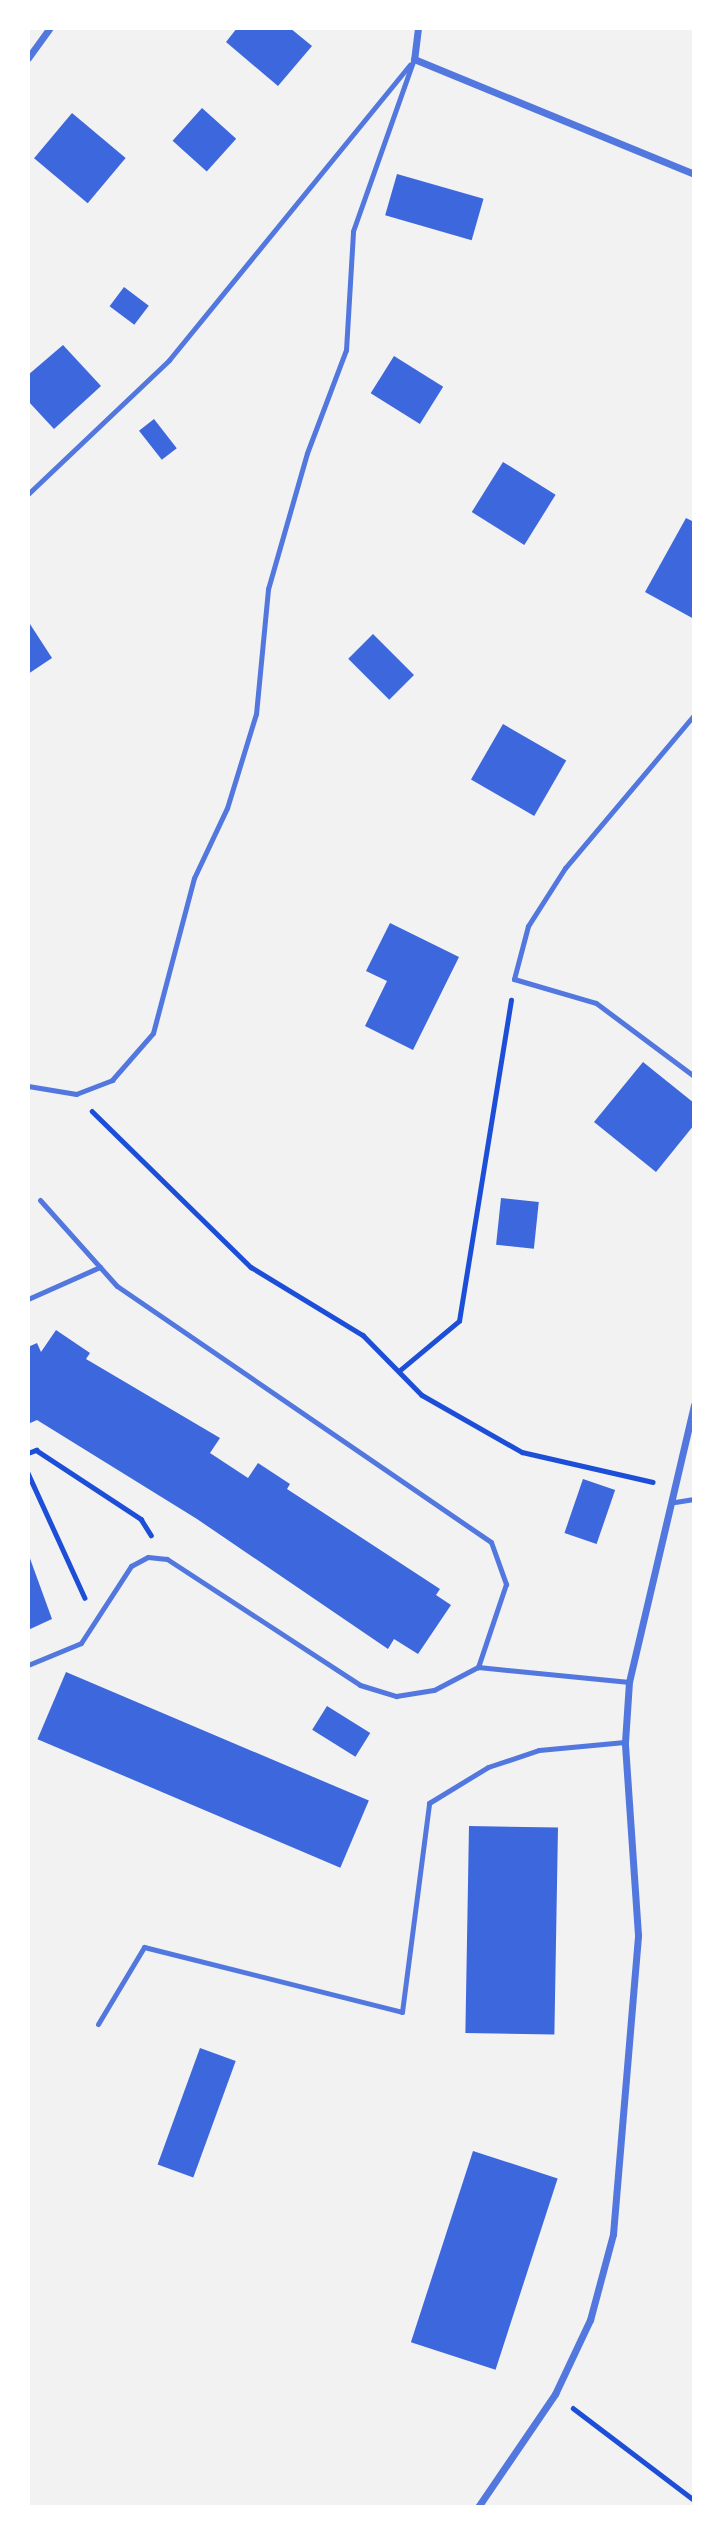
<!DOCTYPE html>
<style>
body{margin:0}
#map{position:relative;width:722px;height:2535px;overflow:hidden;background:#f2f2f2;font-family:"DejaVu Sans",sans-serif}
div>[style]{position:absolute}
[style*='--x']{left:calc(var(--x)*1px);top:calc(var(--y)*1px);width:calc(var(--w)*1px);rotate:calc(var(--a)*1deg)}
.building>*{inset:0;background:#3d67dc;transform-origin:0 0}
.path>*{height:4.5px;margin:-2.25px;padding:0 2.25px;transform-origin:2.25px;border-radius:2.25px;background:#1d4ed8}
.service>*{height:5px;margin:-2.5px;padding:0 2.5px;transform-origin:2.5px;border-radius:2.5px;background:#5277de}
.minor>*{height:7px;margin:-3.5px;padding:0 3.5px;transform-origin:3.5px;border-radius:3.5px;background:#5277de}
span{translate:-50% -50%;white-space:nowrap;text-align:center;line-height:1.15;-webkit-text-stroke:5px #fff;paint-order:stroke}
.frame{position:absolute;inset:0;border:30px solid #fff;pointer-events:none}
</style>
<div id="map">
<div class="building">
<i style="clip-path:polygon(237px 28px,290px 28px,312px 46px,278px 86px,226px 42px)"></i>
<i style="left:202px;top:108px;width:46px;height:44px;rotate:42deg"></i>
<i style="left:72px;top:113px;width:70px;height:59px;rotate:40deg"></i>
<i style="left:397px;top:174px;width:90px;height:43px;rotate:16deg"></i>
<i style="left:124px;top:287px;width:31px;height:24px;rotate:37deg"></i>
<i style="clip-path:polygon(63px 345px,101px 386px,54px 429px,28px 401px,28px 375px)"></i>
<i style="left:394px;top:356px;width:58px;height:44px;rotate:32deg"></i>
<i style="left:154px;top:419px;width:37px;height:19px;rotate:52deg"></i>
<i style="left:503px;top:462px;width:62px;height:59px;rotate:32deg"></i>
<i style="clip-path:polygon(686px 518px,694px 522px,694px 619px,645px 592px)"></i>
<i style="clip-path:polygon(28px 621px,52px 658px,28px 674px)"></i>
<i style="left:373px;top:634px;width:58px;height:35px;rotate:45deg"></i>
<i style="left:503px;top:724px;width:73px;height:64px;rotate:30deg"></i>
<i style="clip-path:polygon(390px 923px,459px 957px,413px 1050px,365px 1026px,387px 981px,366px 971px)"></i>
<i style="clip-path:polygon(643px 1062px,694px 1103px,694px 1125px,656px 1172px,594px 1122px)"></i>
<i style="left:501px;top:1198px;width:38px;height:47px;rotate:6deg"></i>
<i style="clip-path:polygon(56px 1330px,90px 1353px,86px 1359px,220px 1438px,210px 1453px,248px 1478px,258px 1463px,290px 1484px,287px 1489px,440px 1589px,436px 1595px,451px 1605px,418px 1654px,394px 1639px,388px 1649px,197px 1519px,37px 1420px,28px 1424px,28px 1347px,37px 1343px,41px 1352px)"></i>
<i style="left:583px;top:1479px;width:34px;height:57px;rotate:19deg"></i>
<i style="clip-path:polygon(28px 1553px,52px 1619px,28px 1630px)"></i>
<i style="left:66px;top:1672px;width:329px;height:73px;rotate:23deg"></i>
<i style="left:327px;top:1706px;width:51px;height:28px;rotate:32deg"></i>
<i style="left:469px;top:1826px;width:89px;height:207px;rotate:1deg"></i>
<i style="left:200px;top:2048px;width:38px;height:124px;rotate:20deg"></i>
<i style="left:473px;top:2151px;width:89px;height:201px;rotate:18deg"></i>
</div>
<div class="path">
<i style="--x:92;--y:1111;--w:223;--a:44.5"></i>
<i style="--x:251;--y:1267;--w:131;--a:31.3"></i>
<i style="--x:363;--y:1335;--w:84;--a:45.5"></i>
<i style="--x:422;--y:1395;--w:115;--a:29.7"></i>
<i style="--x:522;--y:1452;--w:134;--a:12.9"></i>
<i style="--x:399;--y:1371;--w:78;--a:-39.8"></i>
<i style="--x:459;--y:1321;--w:325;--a:-80.8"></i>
<i style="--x:28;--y:1453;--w:9;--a:-21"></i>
<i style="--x:36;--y:1450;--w:126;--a:33.3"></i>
<i style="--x:141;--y:1519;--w:19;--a:58"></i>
<i style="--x:28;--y:1473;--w:137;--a:65.5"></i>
<i style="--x:573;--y:2408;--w:152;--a:37.2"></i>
</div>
<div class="service">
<i style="--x:28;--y:494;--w:195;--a:-43.5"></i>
<i style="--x:169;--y:360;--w:381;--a:-50.8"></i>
<i style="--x:694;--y:715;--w:200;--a:130.1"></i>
<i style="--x:565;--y:868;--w:69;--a:122.5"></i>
<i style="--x:528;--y:926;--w:55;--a:104.8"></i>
<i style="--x:514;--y:979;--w:85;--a:16.3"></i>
<i style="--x:596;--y:1003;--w:122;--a:36.7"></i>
<i style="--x:28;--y:1086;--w:49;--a:9.5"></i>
<i style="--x:76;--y:1094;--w:39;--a:-21"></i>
<i style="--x:112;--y:1080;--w:62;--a:-48.9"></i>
<i style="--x:153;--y:1033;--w:160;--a:-75.2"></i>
<i style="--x:194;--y:878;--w:77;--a:-64.8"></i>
<i style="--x:227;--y:808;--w:98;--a:-72.9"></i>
<i style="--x:256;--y:714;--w:126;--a:-84.5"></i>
<i style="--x:268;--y:589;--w:141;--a:-74"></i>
<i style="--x:307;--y:453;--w:110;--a:-69.3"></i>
<i style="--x:346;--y:350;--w:119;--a:-86.6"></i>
<i style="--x:353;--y:231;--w:182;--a:-70.5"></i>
<i style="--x:40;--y:1200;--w:115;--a:48.2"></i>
<i style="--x:117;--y:1286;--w:453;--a:34.4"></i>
<i style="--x:491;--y:1542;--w:45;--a:70.3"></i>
<i style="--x:506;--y:1584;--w:88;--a:108.6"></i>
<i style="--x:28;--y:1299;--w:79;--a:-24"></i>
<i style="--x:675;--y:1502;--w:19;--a:-9"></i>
<i style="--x:28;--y:1665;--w:57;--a:-22.5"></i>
<i style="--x:81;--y:1643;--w:92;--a:-57"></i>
<i style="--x:131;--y:1566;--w:19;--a:-28"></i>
<i style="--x:148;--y:1557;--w:19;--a:6"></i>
<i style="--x:167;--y:1559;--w:230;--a:33.1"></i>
<i style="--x:360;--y:1685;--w:38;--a:17"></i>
<i style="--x:396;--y:1696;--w:38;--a:-9"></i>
<i style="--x:434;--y:1690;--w:50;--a:-27.6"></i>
<i style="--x:478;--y:1667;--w:152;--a:5.7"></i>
<i style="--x:98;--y:2024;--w:90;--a:-59.1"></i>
<i style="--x:144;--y:1947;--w:266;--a:14.1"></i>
<i style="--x:402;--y:2012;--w:211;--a:-82.6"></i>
<i style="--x:429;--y:1803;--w:69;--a:-31.4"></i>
<i style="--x:488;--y:1767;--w:54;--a:-18.4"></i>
<i style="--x:539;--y:1750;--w:86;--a:-5.3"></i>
</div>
<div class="minor">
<i style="--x:418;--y:28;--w:31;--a:97"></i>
<i style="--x:414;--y:59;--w:303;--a:22.3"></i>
<i style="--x:28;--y:58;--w:37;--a:-54"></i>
<i style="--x:478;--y:2507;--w:137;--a:-55.7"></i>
<i style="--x:555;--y:2394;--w:82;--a:-64.7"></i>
<i style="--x:590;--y:2320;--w:89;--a:-75"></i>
<i style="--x:613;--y:2234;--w:300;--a:-85.2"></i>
<i style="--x:638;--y:1935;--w:193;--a:-93.9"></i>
<i style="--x:625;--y:1742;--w:60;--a:-86.2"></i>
<i style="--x:629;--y:1682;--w:285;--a:-76.8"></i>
</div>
<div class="frame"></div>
</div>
